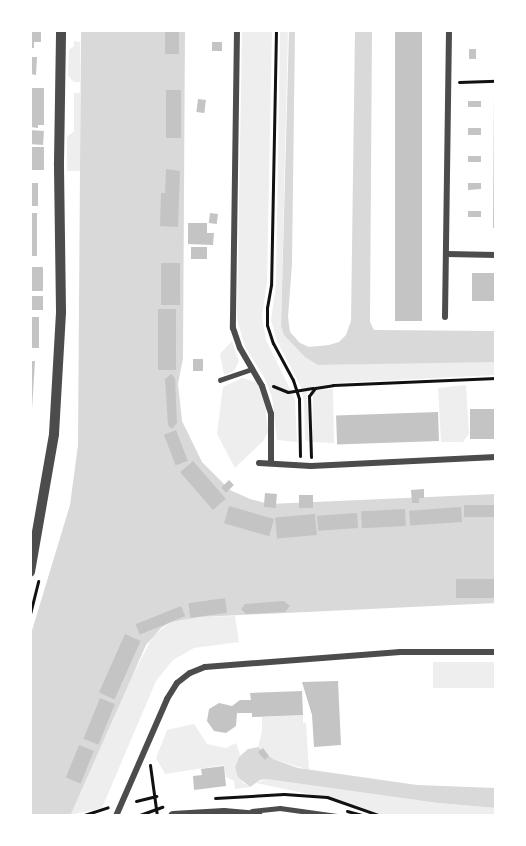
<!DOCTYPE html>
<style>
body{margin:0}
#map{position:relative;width:526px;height:846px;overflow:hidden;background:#fff;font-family:Manrope,sans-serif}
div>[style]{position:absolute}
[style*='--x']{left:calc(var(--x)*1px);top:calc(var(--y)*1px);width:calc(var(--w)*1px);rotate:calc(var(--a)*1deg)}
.green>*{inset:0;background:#eee;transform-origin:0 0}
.water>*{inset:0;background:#d9d9d9}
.building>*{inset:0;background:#c4c4c4;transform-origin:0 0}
.path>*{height:3px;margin:-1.5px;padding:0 1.5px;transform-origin:1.5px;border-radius:1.5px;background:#111}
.service>*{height:4.5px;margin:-2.25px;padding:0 2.25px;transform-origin:2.25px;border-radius:2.25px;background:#4c4c4c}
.minor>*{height:6px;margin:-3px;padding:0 3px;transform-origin:3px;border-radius:3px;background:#4c4c4c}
.tertiary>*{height:10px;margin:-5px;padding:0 5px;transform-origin:5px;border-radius:5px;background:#4c4c4c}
span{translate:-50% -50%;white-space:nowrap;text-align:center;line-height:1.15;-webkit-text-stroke:6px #fff;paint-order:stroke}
.frame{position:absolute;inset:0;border:32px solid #fff;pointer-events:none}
</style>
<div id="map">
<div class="green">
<i style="clip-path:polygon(242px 30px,272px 30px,267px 282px,262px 317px,266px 340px,295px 399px,297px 442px,277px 440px,272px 397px,264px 377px,245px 347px,237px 319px)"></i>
<i style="clip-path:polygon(280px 30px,288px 30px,281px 326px,318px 365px,496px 361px,496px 375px,336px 383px,310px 388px,307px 394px,309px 441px,305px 440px,304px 403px,301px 387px,277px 341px,271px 320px,276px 284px)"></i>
<i style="clip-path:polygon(74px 41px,80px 42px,80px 82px,74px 82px,68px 76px,69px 50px,74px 46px)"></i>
<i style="clip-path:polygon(74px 93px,80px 93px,80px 171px,67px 171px,67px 137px,74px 131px)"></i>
<i style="clip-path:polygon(232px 341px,239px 361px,234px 371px,224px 375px,220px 354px)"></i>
<i style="clip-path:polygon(242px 378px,256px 382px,265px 403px,268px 432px,263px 441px,235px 468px,217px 434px,223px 387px)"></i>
<i style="clip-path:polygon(466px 385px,469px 434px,463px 442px,441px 442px,438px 388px)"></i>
<i style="clip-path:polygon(333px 389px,334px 443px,312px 442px,313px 394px,317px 390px)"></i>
<i style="clip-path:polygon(235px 616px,239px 642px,194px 648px,173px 660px,156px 681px,102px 808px,70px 815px,127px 686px,153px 636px,171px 622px,200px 617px)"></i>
<i style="left:496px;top:662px;width:26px;height:63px;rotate:90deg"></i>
<i style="clip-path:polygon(303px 715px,303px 723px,306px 723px,309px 770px,273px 759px,258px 747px,262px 731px,262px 717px)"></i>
<i style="clip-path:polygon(194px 724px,207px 744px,226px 748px,236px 743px,240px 754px,235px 767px,243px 783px,250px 787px,235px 789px,234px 781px,226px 777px,224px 765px,165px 774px,156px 758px,167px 730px)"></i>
<i style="clip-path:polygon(266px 779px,438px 803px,496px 808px,496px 816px,378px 816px,342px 801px,256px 783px)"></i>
</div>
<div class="water">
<i style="clip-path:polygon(81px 30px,185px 30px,183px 358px,178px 384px,182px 421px,202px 462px,230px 490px,250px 499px,269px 504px,496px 494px,496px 603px,200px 617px,171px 622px,161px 628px,146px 645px,70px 816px,30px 816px,30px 637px,70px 505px,78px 445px)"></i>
<i style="clip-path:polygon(289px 30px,295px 30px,292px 264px,288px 317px,290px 332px,300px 343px,309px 347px,329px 345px,339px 342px,346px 335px,351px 321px,355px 30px,372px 30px,370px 322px,374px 330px,496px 331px,496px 362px,318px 365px,305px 357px,284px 335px,281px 326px)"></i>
<i style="clip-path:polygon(258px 747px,273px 759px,298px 768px,417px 785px,496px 788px,496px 808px,438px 803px,266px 779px,260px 780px,250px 787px,238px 777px,235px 767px,239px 757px,248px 749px)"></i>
</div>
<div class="building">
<i style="clip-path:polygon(30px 30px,41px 30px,41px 42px,34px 42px,34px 48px,30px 48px)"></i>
<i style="left:165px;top:30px;width:14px;height:24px"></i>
<i style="left:395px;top:30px;width:27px;height:291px"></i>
<i style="left:212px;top:42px;width:10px;height:9px"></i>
<i style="left:469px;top:49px;width:7px;height:10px"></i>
<i style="clip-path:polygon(30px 57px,37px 57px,36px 75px,30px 74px)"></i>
<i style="clip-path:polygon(30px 88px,44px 88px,44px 125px,38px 125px,38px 128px,30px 127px)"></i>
<i style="left:166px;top:90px;width:15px;height:48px"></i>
<i style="clip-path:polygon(494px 90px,496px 90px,496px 228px,493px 228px)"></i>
<i style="left:198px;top:99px;width:8px;height:13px;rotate:7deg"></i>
<i style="left:468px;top:101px;width:13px;height:6px"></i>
<i style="left:468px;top:128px;width:13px;height:7px"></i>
<i style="left:30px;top:130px;width:14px;height:14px;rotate:4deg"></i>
<i style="left:30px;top:147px;width:14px;height:23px"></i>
<i style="left:468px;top:156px;width:13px;height:6px"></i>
<i style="clip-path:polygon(166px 169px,180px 171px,178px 227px,160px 226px,161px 193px,165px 193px)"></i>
<i style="left:30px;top:183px;width:8px;height:23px"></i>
<i style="clip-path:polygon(468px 183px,481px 183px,481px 189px,468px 190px)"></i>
<i style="left:468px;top:211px;width:13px;height:6px"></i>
<i style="left:30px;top:213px;width:7px;height:43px"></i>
<i style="left:210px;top:213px;width:8px;height:10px;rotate:7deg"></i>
<i style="clip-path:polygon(188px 223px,207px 223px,207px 233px,214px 233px,213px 245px,188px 244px)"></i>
<i style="left:191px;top:247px;width:16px;height:12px"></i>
<i style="left:161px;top:263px;width:19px;height:42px"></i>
<i style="left:30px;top:267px;width:13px;height:24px"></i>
<i style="left:472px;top:273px;width:24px;height:28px"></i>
<i style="left:30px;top:296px;width:13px;height:14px"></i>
<i style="left:158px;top:309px;width:18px;height:61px"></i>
<i style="left:30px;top:317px;width:9px;height:31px"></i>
<i style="left:193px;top:359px;width:10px;height:12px"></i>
<i style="clip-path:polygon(30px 361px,35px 361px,32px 409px,30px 409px)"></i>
<i style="clip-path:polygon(171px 374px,175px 378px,177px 423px,172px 429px,168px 425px,165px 379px)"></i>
<i style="left:496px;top:409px;width:30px;height:26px;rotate:90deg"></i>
<i style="left:438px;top:412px;width:29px;height:102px;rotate:88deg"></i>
<i style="left:176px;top:430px;width:33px;height:13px;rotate:69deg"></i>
<i style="left:193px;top:461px;width:50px;height:17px;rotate:49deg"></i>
<i style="left:229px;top:480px;width:7px;height:11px;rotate:45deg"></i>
<i style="clip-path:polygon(424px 489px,424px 498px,419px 498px,419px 503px,412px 503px,411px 490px)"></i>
<i style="left:265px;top:493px;width:12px;height:14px;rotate:5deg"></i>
<i style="left:299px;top:495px;width:14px;height:13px"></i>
<i style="left:496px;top:505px;width:12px;height:32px;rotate:90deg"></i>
<i style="left:229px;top:506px;width:47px;height:18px;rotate:16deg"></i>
<i style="left:461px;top:507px;width:15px;height:52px;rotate:86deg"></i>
<i style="left:405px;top:509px;width:17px;height:44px;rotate:87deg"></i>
<i style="left:357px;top:513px;width:15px;height:40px;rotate:86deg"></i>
<i style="left:315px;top:514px;width:21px;height:40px;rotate:85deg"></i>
<i style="left:496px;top:579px;width:19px;height:40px;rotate:90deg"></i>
<i style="left:225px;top:598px;width:15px;height:37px;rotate:82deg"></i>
<i style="clip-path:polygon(284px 601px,290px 606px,285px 612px,246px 614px,241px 609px,245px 604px)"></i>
<i style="left:181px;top:606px;width:11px;height:49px;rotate:68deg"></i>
<i style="left:125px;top:634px;width:17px;height:64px;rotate:24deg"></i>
<i style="clip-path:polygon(338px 681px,341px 745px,314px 747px,312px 715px,302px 682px)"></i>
<i style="clip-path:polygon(302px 691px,303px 715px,252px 717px,252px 713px,237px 713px,236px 726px,226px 733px,214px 731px,207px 721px,209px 709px,219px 703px,232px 706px,240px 700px,251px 700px,250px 693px)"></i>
<i style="left:100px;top:698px;width:16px;height:44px;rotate:22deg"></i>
<i style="left:79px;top:745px;width:16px;height:35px;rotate:22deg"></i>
<i style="clip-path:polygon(263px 748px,269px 756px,265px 760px,258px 752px)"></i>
<i style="clip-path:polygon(224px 766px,226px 786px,194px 790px,193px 776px,202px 775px,201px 769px)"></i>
</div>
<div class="path">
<i style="--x:276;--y:30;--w:255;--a:91.1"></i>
<i style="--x:271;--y:285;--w:22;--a:100"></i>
<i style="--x:267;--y:307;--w:18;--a:90"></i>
<i style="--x:267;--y:325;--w:19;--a:72"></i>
<i style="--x:273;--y:343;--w:42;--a:61.6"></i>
<i style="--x:293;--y:380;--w:20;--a:72"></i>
<i style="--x:299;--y:399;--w:57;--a:89"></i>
<i style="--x:459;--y:82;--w:37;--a:-2"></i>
<i style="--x:273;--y:386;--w:16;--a:22"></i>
<i style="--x:288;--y:392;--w:25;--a:-9"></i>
<i style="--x:311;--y:457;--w:61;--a:-91.9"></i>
<i style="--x:309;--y:396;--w:10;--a:-53"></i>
<i style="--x:315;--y:388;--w:18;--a:-9"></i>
<i style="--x:333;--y:385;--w:163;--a:-2.5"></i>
<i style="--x:30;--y:614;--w:34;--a:-76"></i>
<i style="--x:150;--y:765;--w:51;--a:82.2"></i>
<i style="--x:215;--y:798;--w:69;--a:-3.3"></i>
<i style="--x:284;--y:794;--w:43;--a:4"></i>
<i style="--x:327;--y:797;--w:57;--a:19.4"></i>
<i style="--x:136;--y:801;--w:21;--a:-14"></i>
<i style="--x:347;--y:811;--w:20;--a:15"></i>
<i style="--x:81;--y:816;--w:28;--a:-18"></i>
<i style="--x:137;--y:816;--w:27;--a:-20"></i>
</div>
<div class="service">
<i style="--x:220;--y:380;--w:34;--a:-19"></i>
<i style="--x:252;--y:811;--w:28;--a:-6"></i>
<i style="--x:280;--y:808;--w:59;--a:7.9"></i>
</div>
<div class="minor">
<i style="--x:237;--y:30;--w:298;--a:90.8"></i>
<i style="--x:233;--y:328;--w:21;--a:71"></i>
<i style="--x:240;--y:348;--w:44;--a:59.9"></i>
<i style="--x:262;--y:386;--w:29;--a:72"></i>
<i style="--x:271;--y:414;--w:49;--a:90"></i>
<i style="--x:447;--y:254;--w:49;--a:1.2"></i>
<i style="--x:445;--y:317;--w:287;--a:-89.2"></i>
<i style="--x:259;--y:463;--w:52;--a:3.3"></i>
<i style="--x:311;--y:466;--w:185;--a:-2.8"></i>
<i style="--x:116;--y:816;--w:128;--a:-66.4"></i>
<i style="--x:167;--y:699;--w:19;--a:-58"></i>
<i style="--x:177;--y:683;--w:16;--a:-38"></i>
<i style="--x:190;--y:673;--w:16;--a:-22"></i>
<i style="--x:205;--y:667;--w:196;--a:-4.4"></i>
<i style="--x:400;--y:652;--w:96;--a:0"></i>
</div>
<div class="tertiary">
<i style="--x:30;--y:572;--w:140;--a:-80.1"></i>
<i style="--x:54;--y:434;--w:123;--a:-86.7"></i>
<i style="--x:61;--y:311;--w:149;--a:-90.8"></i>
<i style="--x:59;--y:162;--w:132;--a:-89.1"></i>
<i style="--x:173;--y:816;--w:51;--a:-3.4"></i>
<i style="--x:224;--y:813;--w:34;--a:5"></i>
</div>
<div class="frame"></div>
</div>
